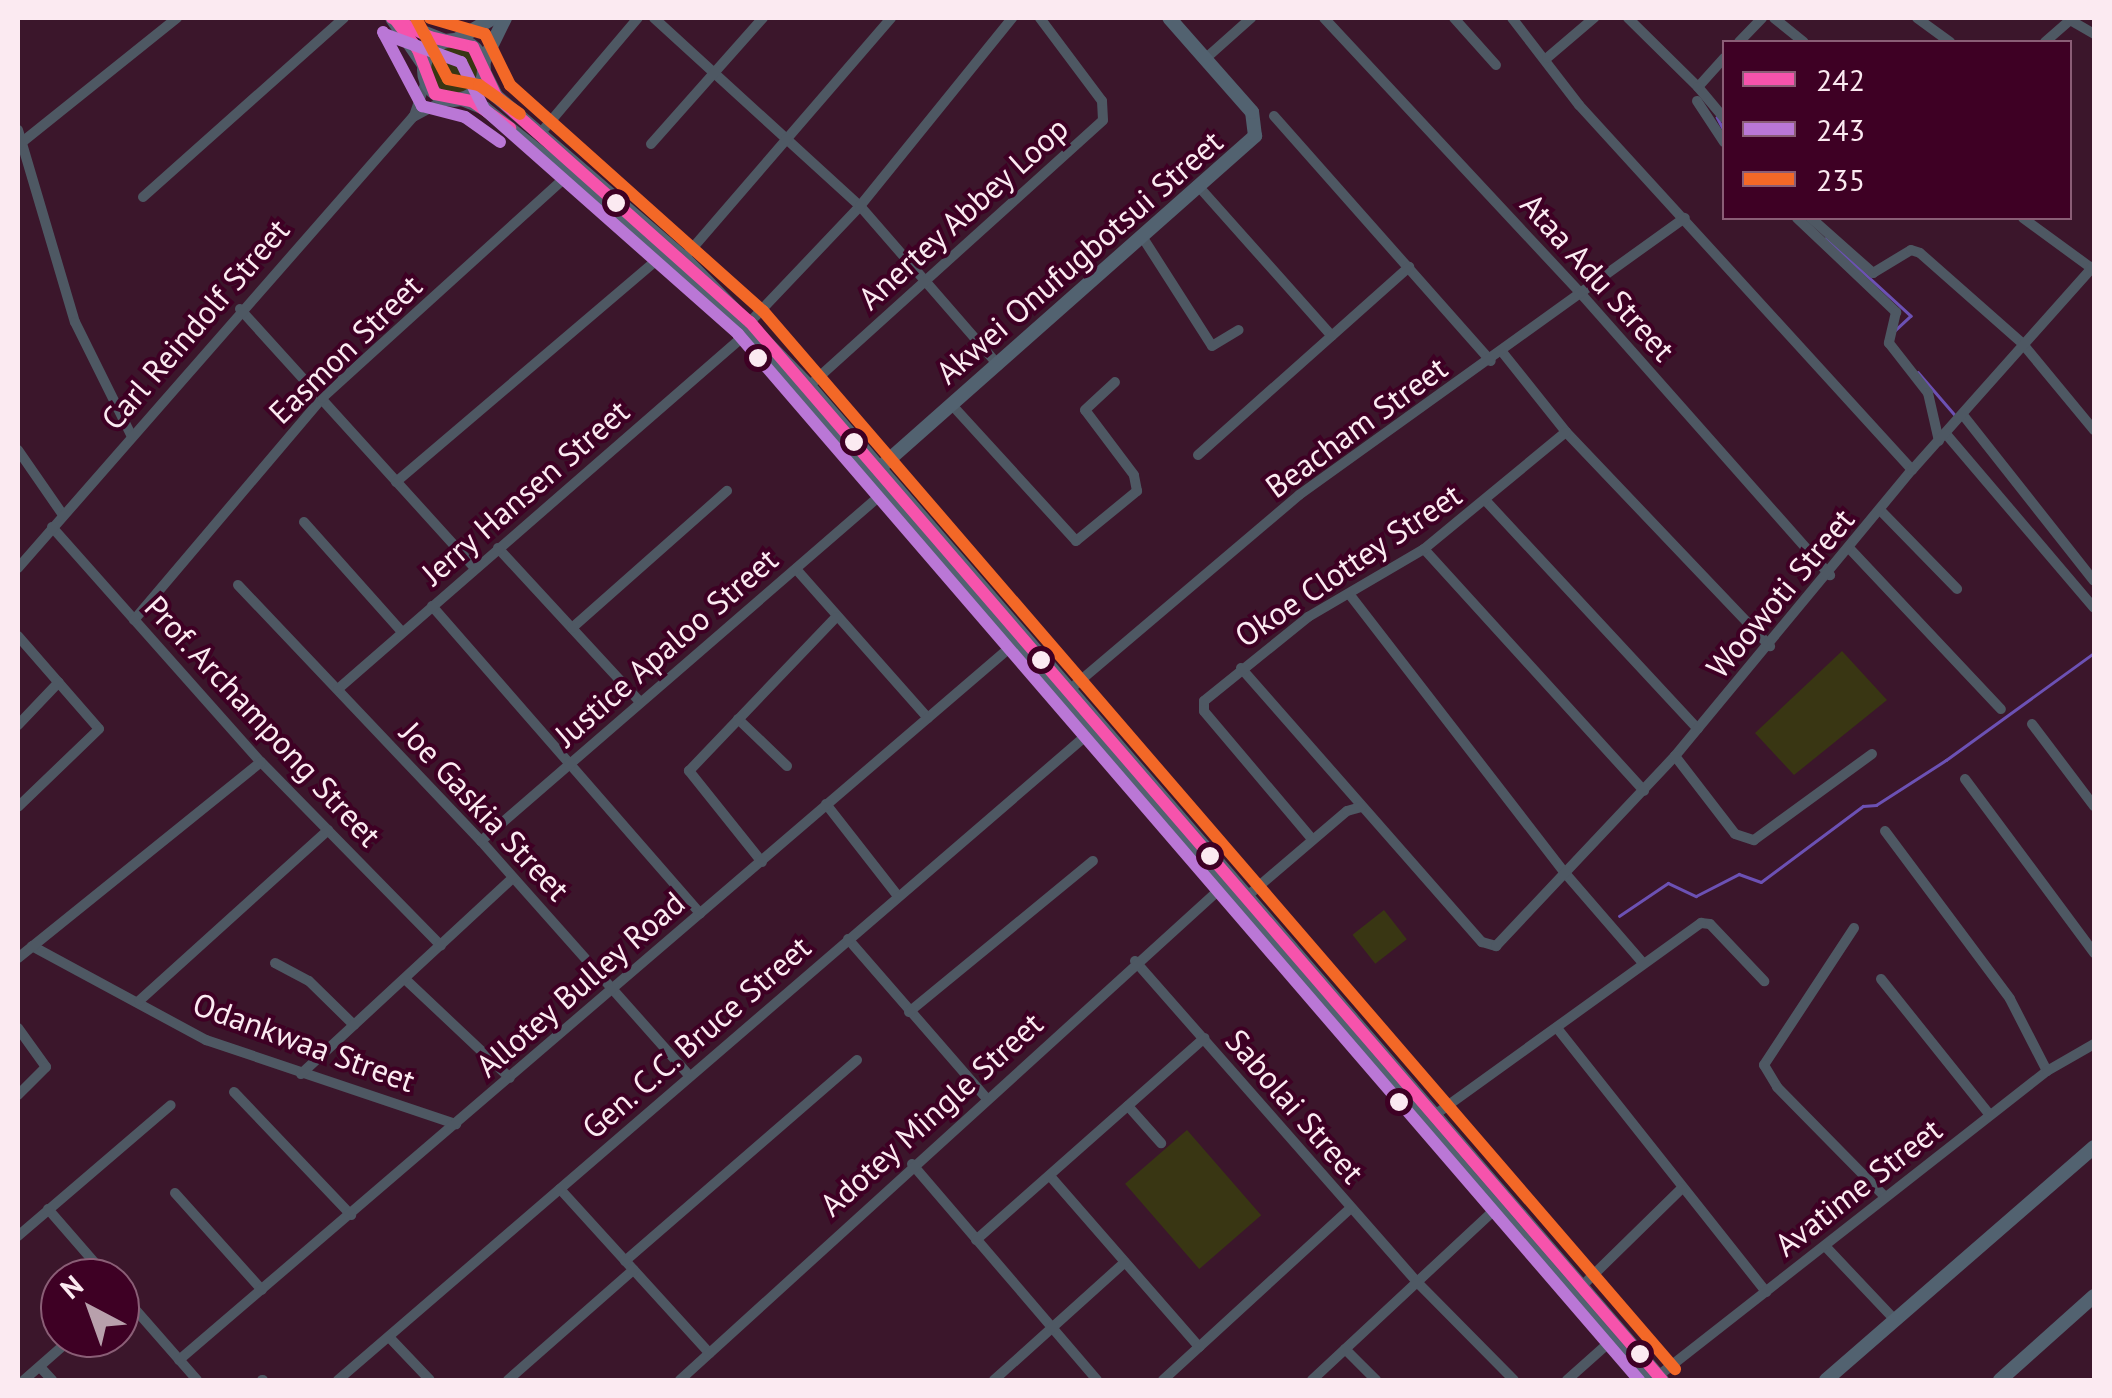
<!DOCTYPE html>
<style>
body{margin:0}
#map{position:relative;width:2112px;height:1398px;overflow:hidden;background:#3b162b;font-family:"PT Sans",sans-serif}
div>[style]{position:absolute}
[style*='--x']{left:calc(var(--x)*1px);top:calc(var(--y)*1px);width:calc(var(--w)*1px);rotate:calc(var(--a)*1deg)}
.green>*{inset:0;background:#393613;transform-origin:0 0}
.round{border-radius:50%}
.stream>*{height:2.5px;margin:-1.25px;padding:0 1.25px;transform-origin:1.25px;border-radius:1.25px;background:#6c51b4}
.street>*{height:10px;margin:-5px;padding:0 5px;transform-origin:5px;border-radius:5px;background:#4e5863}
.secondary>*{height:14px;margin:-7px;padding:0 7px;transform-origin:7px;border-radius:7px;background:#526270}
.secondary>.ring{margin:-7px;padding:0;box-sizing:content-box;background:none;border:14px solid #526270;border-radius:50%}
.bus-1>*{height:12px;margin:-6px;padding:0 6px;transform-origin:6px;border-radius:6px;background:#f653ac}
.bus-2>*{height:12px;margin:-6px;padding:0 6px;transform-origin:6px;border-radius:6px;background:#ba77d6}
.bus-3>*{height:12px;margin:-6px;padding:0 6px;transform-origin:6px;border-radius:6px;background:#f36827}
.dots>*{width:28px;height:28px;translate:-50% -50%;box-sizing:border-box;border:5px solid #3e0024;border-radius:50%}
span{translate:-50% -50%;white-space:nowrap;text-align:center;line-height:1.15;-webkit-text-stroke:8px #3e0024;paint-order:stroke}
.street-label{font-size:32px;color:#fbeaf1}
.frame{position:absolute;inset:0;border:20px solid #fbeaf1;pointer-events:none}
.legend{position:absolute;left:1722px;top:40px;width:350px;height:180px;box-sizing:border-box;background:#3e0024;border:2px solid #8a5e76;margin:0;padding:12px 18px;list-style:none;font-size:30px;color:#fbeaf1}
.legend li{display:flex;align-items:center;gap:20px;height:50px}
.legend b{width:50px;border:2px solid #8a5e76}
.north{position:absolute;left:40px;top:1258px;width:100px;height:100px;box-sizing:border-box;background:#3e0024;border:2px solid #8a5e76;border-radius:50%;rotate:319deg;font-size:28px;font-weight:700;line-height:40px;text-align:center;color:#fbeaf1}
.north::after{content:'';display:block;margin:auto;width:35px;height:45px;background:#b8a0ac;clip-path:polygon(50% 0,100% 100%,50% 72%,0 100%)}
</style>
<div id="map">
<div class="green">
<i class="round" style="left:428px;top:45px;width:52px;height:52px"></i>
<i style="clip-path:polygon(1842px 651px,1887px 700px,1794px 775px,1755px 733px)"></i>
<i style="left:1384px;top:910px;width:37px;height:40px;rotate:52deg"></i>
<i style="left:1187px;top:1130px;width:113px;height:82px;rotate:49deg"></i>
</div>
<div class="stream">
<i style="--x:1717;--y:117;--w:15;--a:62"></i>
<i style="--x:1826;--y:238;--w:115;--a:42.5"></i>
<i style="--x:1911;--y:316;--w:22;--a:137"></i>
<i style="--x:1918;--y:372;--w:57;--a:49.3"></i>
<i style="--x:1619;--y:916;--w:59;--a:-34"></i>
<i style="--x:1668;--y:883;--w:31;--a:25"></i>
<i style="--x:1696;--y:896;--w:48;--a:-27.1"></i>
<i style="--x:1739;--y:874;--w:23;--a:20"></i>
<i style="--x:1761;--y:882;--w:127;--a:-36.7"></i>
<i style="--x:1863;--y:806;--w:13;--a:-4"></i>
<i style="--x:1876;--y:805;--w:83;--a:-32.7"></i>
<i style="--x:1946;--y:760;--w:183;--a:-35.9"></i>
</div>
<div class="street">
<i style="--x:654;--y:18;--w:279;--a:42.4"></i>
<i style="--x:860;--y:206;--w:211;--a:49"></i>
<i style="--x:1324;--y:18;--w:380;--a:47"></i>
<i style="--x:1583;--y:296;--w:373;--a:48.5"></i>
<i style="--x:1454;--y:18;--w:63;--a:48.2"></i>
<i style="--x:1512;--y:18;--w:110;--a:52.4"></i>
<i style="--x:1579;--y:105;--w:494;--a:47.6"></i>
<i style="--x:1628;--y:18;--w:98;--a:44.6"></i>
<i style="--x:1698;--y:87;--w:39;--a:-48"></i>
<i style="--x:1774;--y:18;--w:38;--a:39"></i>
<i style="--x:1917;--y:18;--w:41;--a:36"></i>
<i style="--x:1739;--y:42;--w:33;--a:-46"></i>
<i style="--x:2045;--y:42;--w:33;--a:-41"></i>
<i style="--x:2070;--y:20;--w:28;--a:30"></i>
<i style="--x:1547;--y:58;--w:62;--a:-40.4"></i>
<i style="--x:1205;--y:59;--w:62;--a:-41.7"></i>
<i style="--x:1698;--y:87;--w:40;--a:50"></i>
<i style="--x:1697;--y:101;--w:49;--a:56.6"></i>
<i style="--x:414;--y:116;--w:37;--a:-71"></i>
<i style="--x:1274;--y:116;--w:327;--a:48.5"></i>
<i style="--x:18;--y:130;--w:200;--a:73.5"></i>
<i style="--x:75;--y:322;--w:126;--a:63.6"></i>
<i style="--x:539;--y:135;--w:153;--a:-49.8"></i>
<i style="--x:21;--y:143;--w:200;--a:-38.7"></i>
<i style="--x:651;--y:144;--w:169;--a:-48.4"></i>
<i style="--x:1200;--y:188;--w:198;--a:48.3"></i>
<i style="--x:143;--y:197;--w:269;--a:-41.7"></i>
<i style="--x:1797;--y:218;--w:137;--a:43.5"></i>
<i style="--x:1896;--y:312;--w:32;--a:103"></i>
<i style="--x:1889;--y:343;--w:63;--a:52"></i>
<i style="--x:1928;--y:393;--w:49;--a:77.1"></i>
<i style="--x:1811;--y:218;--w:83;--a:41.6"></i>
<i style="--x:1873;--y:273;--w:44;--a:-31.2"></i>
<i style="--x:1911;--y:250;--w:9;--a:18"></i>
<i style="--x:1920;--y:253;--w:136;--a:41.4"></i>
<i style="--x:2022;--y:343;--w:113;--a:50.4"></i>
<i style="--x:2023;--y:218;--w:88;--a:36.2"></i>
<i style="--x:1143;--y:238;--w:128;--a:57.4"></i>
<i style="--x:1212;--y:346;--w:31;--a:-31"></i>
<i style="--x:684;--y:258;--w:317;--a:-49.2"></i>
<i style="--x:240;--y:309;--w:350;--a:47.8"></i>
<i style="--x:750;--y:322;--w:160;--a:-46.5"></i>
<i style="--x:860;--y:206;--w:242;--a:-51"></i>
<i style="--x:1503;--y:353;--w:101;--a:51.4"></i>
<i style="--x:1566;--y:432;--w:296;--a:46.4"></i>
<i style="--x:809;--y:386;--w:396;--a:-42.1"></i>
<i style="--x:1103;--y:120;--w:19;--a:-93"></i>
<i style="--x:1102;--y:101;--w:104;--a:-126.8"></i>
<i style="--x:952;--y:405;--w:184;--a:47.6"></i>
<i style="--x:1076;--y:541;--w:79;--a:-39.3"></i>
<i style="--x:1137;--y:491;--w:16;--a:-101"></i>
<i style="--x:1134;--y:475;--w:81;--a:-127"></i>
<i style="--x:1085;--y:410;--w:41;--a:-43"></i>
<i style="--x:1963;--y:415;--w:211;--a:51.7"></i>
<i style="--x:1946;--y:434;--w:228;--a:49.6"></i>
<i style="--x:18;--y:450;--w:79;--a:55.3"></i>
<i style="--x:1198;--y:455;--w:283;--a:-41.7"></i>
<i style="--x:396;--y:482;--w:349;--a:-40.4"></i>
<i style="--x:1486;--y:501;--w:311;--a:47.1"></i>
<i style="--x:1881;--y:511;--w:109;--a:45.7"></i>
<i style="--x:304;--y:522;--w:146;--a:48.3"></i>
<i style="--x:52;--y:527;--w:314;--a:48.4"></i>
<i style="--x:261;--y:762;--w:257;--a:45.6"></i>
<i style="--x:498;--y:548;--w:209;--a:47.3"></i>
<i style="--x:1424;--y:549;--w:327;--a:47.7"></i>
<i style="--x:1850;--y:549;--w:220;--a:46.7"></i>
<i style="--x:18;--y:568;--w:600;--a:-48.79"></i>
<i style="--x:413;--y:117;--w:38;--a:-28"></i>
<i style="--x:796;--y:569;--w:199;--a:48.5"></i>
<i style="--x:238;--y:585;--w:353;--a:46.5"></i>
<i style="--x:481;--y:841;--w:313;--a:48.4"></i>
<i style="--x:1350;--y:595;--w:351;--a:52.3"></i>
<i style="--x:1565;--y:873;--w:119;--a:49.1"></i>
<i style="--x:432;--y:606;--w:408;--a:48.9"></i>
<i style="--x:134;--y:620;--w:291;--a:-49.7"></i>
<i style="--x:322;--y:398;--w:332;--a:-42.2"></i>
<i style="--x:572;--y:628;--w:207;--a:-41.5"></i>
<i style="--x:18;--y:636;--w:123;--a:48.9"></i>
<i style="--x:99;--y:729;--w:112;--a:136.1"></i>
<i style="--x:1241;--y:668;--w:365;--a:48.7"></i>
<i style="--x:1482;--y:942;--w:15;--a:16"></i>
<i style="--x:1496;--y:946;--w:261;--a:-46.7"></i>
<i style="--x:1675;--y:756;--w:371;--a:-50.4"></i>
<i style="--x:1912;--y:470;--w:273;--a:-48.3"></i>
<i style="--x:338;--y:689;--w:541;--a:-41.03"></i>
<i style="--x:1068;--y:691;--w:303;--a:-40.3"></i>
<i style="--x:1299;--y:495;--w:475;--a:-35.7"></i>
<i style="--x:738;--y:719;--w:68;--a:43.8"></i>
<i style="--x:2032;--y:724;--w:103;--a:52.9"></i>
<i style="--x:18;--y:725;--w:59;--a:-46.4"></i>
<i style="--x:1675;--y:756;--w:98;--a:52.4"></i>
<i style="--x:1735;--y:834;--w:20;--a:18"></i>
<i style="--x:1754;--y:840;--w:146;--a:-36.1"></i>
<i style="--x:1965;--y:779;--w:217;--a:53.4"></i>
<i style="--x:826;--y:804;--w:115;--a:52"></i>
<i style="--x:1885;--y:831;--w:209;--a:53.3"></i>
<i style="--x:2010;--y:999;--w:81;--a:62.8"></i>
<i style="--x:1312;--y:839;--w:167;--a:-130.2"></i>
<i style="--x:1204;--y:711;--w:10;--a:-90"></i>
<i style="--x:1204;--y:701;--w:134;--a:-38.9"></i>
<i style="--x:1308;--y:617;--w:134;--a:-30.4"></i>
<i style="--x:1424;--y:549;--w:184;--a:-39.5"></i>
<i style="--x:481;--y:841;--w:532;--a:-40.88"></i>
<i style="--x:762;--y:862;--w:117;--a:-128.7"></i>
<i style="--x:689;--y:771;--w:213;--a:-46.3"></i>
<i style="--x:1245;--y:898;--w:134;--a:-40.5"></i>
<i style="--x:1347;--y:811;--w:15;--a:-16"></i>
<i style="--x:1854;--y:928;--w:164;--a:123.3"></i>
<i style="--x:1764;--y:1065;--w:26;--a:59"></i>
<i style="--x:1777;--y:1087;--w:154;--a:45.5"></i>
<i style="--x:848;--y:939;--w:211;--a:49"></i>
<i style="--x:32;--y:946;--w:198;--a:28.4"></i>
<i style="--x:206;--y:1040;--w:264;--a:18.6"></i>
<i style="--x:18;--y:958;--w:312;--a:-38.9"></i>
<i style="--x:1135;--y:961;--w:429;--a:48.7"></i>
<i style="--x:1418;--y:1283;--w:136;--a:45.3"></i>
<i style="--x:275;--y:963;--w:38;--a:28"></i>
<i style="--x:309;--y:981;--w:63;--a:44.4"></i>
<i style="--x:405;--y:979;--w:144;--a:43.3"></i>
<i style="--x:1881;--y:979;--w:174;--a:51.3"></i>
<i style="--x:139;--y:1001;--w:255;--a:-42.1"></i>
<i style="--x:909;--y:1012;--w:238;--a:-39.4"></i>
<i style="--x:18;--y:1028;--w:48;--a:54.3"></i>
<i style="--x:46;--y:1067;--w:40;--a:135"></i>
<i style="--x:1557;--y:1028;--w:337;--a:51.6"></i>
<i style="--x:301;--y:1074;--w:289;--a:-42.8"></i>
<i style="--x:234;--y:1092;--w:170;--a:46.4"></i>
<i style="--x:1128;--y:1106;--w:50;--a:48.3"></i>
<i style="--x:1436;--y:1114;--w:327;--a:-35.8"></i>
<i style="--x:1701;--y:923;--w:9;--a:6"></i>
<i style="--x:1710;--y:924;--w:79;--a:46.5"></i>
<i style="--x:912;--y:1164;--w:284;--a:49.4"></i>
<i style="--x:1050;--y:1176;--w:227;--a:48.9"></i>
<i style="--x:560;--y:1189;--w:222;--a:47.7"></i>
<i style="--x:175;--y:1193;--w:130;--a:48.1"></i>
<i style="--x:48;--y:1209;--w:91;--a:49"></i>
<i style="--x:18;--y:1236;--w:201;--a:-40.6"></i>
<i style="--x:976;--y:1240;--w:305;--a:-41.5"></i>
<i style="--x:1825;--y:1246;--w:102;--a:46.6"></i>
<i style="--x:625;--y:1261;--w:307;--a:-40.9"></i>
<i style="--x:1581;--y:1287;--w:141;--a:-44.4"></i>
<i style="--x:120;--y:1292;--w:117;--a:48.8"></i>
<i style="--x:389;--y:1337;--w:59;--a:46.4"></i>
<i style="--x:1345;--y:1349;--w:44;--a:45"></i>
<i style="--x:179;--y:1360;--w:1099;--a:-40.61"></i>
<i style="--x:40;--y:1367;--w:18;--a:47"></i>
<i style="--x:1658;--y:1376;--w:494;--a:-38.1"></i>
<i style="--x:2047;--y:1071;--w:54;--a:-29.9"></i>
<i style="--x:24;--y:1380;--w:64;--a:-41.2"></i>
<i style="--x:262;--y:1380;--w:1;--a:0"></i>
<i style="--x:338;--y:1380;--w:990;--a:-40.74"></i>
<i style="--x:508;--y:1380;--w:167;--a:-41.3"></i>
<i style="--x:680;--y:1380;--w:730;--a:-42.28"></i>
<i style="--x:994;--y:1380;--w:176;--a:-42"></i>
<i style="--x:1163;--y:1380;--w:255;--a:-42.5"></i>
<i style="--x:1312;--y:1380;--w:258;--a:-43"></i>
<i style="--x:1567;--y:1380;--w:59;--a:-41.6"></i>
</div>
<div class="secondary">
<i style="--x:392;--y:18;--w:57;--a:55.8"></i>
<i style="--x:400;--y:23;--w:48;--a:21.8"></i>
<i class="ring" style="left:424px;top:40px;width:46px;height:46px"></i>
<i style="--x:456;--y:40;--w:43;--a:-30.7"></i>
<i style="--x:483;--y:63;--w:50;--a:-63.9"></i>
<i style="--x:484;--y:72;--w:27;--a:63"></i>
<i style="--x:496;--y:96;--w:248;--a:40.8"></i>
<i style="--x:684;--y:258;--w:179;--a:45.7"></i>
<i style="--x:809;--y:386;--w:1310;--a:49.37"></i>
<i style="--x:462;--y:99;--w:24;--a:22"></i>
<i style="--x:484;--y:108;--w:107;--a:38.6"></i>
<i style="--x:568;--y:175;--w:239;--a:41.8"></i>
<i style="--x:746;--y:334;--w:1379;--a:49.35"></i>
<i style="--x:874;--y:473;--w:509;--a:-41.49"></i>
<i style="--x:1255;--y:136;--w:24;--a:-97"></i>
<i style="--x:1252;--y:112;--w:125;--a:-131.4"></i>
<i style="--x:1826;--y:1380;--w:355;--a:-41"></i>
<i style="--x:2000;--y:1380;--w:126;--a:-41.8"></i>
</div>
<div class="bus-1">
<i style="--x:392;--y:18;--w:42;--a:26.6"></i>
<i style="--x:430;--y:37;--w:44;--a:13.1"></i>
<i style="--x:473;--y:47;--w:54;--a:64.9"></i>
<i style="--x:496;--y:96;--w:340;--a:41.7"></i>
<i style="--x:750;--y:322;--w:1397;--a:49.24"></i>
<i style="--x:397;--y:22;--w:35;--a:53"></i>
<i style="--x:418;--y:50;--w:47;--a:68.9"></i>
<i style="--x:435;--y:94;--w:38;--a:11"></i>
<i style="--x:472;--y:101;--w:47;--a:35.4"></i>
</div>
<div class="bus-2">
<i style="--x:383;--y:32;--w:84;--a:62.2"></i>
<i style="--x:422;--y:106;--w:44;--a:14.3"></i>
<i style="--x:465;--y:117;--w:43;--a:35.5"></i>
<i style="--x:384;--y:34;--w:82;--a:20"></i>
<i style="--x:461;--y:62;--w:52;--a:63.9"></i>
<i style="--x:484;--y:109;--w:339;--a:41.5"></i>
<i style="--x:738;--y:334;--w:1381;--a:49.26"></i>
</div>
<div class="bus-3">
<i style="--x:416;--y:18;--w:69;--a:62.3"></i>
<i style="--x:448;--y:79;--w:32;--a:11"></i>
<i style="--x:479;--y:85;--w:50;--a:35.3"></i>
<i style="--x:430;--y:18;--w:57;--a:16.2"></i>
<i style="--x:485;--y:34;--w:57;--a:63.9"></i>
<i style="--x:510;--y:85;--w:339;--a:41.8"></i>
<i style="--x:763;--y:311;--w:1397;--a:49.24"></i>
</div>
<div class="dots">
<i style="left:616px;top:203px;background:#fbeaf1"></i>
<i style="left:758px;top:358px;background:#fbeaf1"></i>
<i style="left:854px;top:442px;background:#fbeaf1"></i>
<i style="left:1041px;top:660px;background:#fbeaf1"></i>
<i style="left:1210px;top:856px;background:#fbeaf1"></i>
<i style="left:1399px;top:1102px;background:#fbeaf1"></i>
<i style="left:1640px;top:1354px;background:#fbeaf1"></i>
</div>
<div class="street-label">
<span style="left:963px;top:213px;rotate:-42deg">Anertey Abbey Loop</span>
<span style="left:1079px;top:257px;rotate:-41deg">Akwei Onufugbotsui Street</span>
<span style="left:1598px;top:277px;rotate:48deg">Ataa Adu Street</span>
<span style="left:195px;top:324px;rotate:-49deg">Carl Reindolf Street</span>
<span style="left:345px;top:349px;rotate:-44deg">Easmon Street</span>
<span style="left:1356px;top:427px;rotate:-36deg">Beacham Street</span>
<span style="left:525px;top:492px;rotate:-41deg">Jerry Hansen Street</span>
<span style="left:1348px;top:565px;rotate:-34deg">Okoe Clottey Street</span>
<span style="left:1780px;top:593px;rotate:-50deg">Woowoti Street</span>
<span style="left:666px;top:647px;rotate:-41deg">Justice Apaloo Street</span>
<span style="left:263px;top:721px;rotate:47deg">Prof. Archampong Street</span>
<span style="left:485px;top:811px;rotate:47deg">Joe Gaskia Street</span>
<span style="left:580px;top:984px;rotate:-41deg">Allotey Bulley Road</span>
<span style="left:696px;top:1037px;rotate:-41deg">Gen. C.C. Bruce Street</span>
<span style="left:304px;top:1042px;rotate:20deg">Odankwaa Street</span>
<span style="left:1295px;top:1106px;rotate:49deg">Sabolai Street</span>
<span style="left:931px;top:1114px;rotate:-42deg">Adotey Mingle Street</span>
<span style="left:1858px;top:1187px;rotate:-38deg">Avatime Street</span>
</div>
<div class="frame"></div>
<ul class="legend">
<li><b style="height:12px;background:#f653ac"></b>242</li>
<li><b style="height:12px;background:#ba77d6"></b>243</li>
<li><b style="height:12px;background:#f36827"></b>235</li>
</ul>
<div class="north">N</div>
</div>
